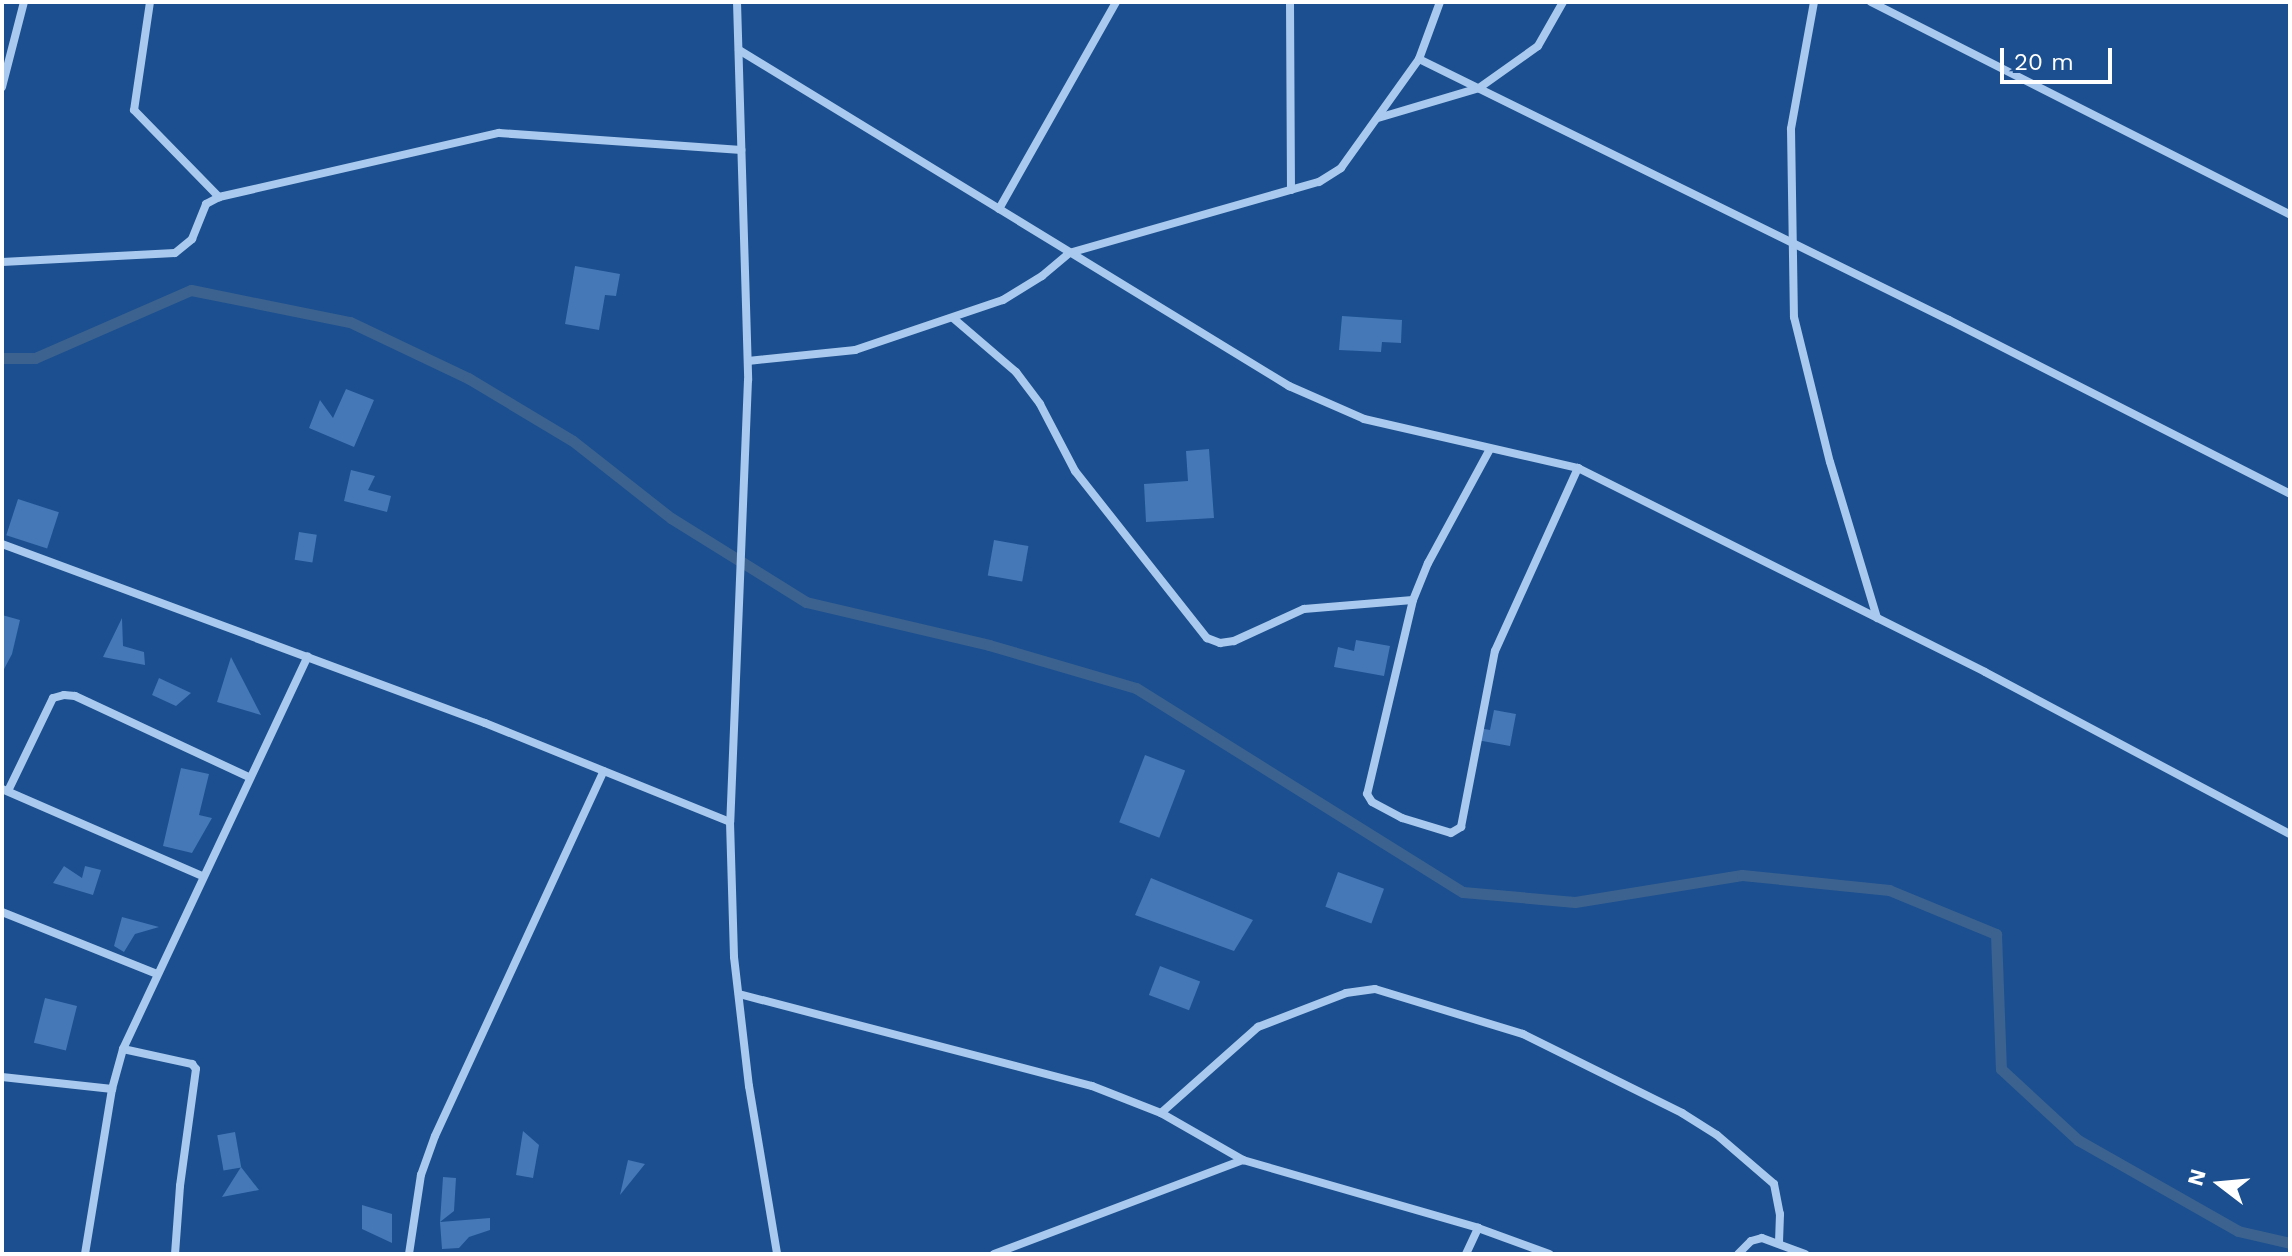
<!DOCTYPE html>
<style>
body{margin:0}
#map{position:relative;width:2292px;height:1256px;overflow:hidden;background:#1b4f8f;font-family:"Work Sans",sans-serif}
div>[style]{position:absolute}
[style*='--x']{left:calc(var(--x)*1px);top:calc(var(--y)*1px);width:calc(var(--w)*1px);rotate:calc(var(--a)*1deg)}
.stream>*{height:11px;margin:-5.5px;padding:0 5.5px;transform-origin:5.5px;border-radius:5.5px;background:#3c6290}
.building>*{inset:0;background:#4478b7;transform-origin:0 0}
.minor>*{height:8px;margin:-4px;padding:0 4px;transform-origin:4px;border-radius:4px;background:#a9c9ee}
span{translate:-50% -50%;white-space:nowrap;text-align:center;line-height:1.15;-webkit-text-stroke:6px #1b4f8f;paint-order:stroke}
.frame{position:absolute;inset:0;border:4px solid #fff;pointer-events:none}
.north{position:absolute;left:2180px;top:1144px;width:80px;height:80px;-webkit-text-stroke:6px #1b4f8f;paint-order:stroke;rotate:286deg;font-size:22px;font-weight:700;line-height:32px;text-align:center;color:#fff}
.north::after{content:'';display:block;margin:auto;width:28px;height:36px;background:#fff;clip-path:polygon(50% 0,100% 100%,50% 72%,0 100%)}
.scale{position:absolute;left:2000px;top:48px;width:112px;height:36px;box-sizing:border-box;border:4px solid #fff;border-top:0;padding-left:10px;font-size:24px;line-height:28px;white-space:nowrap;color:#fff;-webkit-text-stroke:6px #1b4f8f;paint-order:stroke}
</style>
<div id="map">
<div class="stream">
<i style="--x:2;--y:358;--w:33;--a:0"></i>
<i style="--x:35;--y:358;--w:170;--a:-23.6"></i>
<i style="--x:191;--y:290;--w:162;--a:11.4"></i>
<i style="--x:350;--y:322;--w:131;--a:25.4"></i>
<i style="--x:468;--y:378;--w:122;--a:31"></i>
<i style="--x:573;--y:441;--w:125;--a:38.2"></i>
<i style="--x:671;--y:518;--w:159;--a:31.9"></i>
<i style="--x:806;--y:602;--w:188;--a:13.2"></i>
<i style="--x:989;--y:645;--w:153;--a:16.3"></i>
<i style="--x:1136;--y:688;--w:385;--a:32"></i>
<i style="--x:1463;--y:892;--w:112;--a:5.1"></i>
<i style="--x:1575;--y:902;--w:169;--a:-9.2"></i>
<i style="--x:1742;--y:875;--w:148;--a:5.8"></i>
<i style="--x:1889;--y:890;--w:116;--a:22.4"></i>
<i style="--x:1996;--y:934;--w:135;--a:87.9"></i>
<i style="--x:2001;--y:1069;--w:105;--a:42.7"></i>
<i style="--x:2078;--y:1140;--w:184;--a:29.6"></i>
<i style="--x:2238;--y:1231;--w:53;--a:13"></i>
</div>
<div class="building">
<i style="clip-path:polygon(575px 266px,620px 274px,616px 296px,605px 295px,599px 330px,565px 324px)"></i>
<i style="clip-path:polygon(1342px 316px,1402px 320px,1401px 343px,1382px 342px,1381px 352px,1339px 350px)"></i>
<i style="clip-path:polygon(346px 389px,374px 400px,354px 447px,309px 428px,320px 400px,333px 418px)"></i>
<i style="clip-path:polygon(1209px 449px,1214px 518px,1146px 522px,1144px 484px,1188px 481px,1186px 451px)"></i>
<i style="clip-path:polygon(351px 470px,375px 476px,368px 490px,391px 496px,387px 512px,344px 501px)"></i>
<i style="left:18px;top:499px;width:43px;height:38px;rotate:18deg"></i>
<i style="left:299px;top:532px;width:18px;height:28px;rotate:9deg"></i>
<i style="left:994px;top:540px;width:35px;height:36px;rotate:10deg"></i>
<i style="clip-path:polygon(2px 615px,20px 620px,12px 654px,2px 673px)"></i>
<i style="clip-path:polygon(122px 618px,123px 646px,144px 652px,145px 665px,103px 657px)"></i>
<i style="clip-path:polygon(1356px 640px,1390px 646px,1384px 676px,1334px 667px,1338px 647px,1354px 651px)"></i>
<i style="clip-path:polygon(231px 657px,261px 715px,217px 702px)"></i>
<i style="clip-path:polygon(159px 678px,191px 693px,176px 706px,152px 695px)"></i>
<i style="clip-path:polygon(1494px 710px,1516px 714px,1510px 746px,1477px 740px,1479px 728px,1490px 730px)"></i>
<i style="left:1145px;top:755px;width:43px;height:72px;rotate:21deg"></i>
<i style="clip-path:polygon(181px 768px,209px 774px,199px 815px,212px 818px,192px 853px,163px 846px)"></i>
<i style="clip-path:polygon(64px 866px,82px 878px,85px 866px,101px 870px,93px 895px,53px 883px)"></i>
<i style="left:1338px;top:872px;width:49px;height:37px;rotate:20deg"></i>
<i style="clip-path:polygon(1151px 878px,1253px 920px,1234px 951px,1135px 915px)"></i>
<i style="clip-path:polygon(122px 917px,159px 927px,135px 934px,124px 952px,114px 946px)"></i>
<i style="left:1160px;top:966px;width:43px;height:31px;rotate:21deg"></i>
<i style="left:45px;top:998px;width:33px;height:46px;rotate:14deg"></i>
<i style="clip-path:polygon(523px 1131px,539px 1145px,533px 1178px,516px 1175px)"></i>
<i style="left:235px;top:1132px;width:36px;height:18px;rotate:80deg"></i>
<i style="clip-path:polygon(628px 1160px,645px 1164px,620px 1195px)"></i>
<i style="clip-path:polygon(241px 1167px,259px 1190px,222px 1197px)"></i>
<i style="clip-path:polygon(443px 1177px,456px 1178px,454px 1211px,440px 1222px,490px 1218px,490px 1230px,469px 1237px,459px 1248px,442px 1249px,440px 1222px)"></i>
<i style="clip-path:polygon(362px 1205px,392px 1214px,392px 1243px,362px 1229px)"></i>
</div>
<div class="minor">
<i style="--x:150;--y:2;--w:109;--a:98.4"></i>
<i style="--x:134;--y:110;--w:122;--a:45.7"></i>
<i style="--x:737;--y:2;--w:378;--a:88.3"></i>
<i style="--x:748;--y:380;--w:442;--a:92.3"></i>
<i style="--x:730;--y:822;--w:135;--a:88.3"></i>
<i style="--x:734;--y:957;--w:130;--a:83.4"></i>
<i style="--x:749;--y:1086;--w:170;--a:80.5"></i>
<i style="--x:1290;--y:2;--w:188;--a:89.7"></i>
<i style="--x:1814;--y:2;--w:129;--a:100.3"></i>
<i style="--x:1791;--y:129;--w:188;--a:89.1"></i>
<i style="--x:1794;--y:317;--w:149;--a:76.1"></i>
<i style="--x:1830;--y:462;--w:163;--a:73.2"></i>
<i style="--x:1871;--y:2;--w:470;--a:26.9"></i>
<i style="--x:739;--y:50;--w:645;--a:31.42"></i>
<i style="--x:1289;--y:386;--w:82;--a:23.7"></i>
<i style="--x:1364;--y:419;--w:220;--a:12.9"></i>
<i style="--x:1578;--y:468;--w:455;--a:26.6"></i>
<i style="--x:1985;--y:672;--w:345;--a:28"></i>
<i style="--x:1419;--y:59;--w:591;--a:26.22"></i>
<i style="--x:1949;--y:320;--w:383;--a:27"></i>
<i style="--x:2;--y:87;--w:88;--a:-75.5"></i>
<i style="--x:1378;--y:118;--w:105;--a:-16.5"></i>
<i style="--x:1479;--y:88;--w:72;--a:-35.4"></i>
<i style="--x:1538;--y:46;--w:51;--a:-60.4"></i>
<i style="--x:999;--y:209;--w:238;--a:-60.5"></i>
<i style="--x:2;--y:262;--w:173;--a:-3"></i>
<i style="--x:175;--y:253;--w:22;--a:-39"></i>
<i style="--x:192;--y:239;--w:38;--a:-68"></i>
<i style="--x:206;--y:204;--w:15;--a:-28"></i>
<i style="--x:219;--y:197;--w:287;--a:-12.9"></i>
<i style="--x:499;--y:133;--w:243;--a:4"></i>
<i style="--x:953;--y:318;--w:83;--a:40.6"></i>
<i style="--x:1016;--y:372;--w:40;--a:53"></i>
<i style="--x:1040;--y:404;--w:76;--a:62.4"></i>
<i style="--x:1075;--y:471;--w:213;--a:51.7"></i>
<i style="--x:1207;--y:638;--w:14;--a:21"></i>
<i style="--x:1220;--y:643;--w:14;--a:-8"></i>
<i style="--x:1234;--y:641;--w:77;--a:-24.6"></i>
<i style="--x:1304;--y:609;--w:109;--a:-4.7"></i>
<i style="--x:748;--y:361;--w:108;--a:-5.9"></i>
<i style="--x:855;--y:350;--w:156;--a:-18.7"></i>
<i style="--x:1003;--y:300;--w:46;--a:-31.6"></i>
<i style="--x:1042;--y:276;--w:35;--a:-40"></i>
<i style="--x:1069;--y:253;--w:260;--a:-15.9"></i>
<i style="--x:1319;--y:182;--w:26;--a:-32"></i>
<i style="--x:1341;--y:168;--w:134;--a:-54.4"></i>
<i style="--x:1419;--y:59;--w:61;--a:-69.8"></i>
<i style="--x:1490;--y:449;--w:130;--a:118.5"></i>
<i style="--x:1428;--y:563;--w:40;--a:112"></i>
<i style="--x:1413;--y:600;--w:199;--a:103.3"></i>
<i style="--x:1367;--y:794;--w:9;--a:58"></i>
<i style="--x:1372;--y:802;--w:34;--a:28"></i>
<i style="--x:1402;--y:818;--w:51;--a:17"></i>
<i style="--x:1451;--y:833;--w:12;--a:-31"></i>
<i style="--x:1461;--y:827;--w:179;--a:-79.1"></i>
<i style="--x:1495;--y:651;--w:201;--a:-65.6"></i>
<i style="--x:2;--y:544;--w:515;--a:20.33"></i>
<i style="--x:485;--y:723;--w:264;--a:22"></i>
<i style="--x:2;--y:789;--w:218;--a:23.5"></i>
<i style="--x:8;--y:791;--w:103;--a:-64.2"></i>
<i style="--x:53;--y:698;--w:11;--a:-15"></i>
<i style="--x:64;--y:695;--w:11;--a:5"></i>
<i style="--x:75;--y:696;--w:192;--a:25"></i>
<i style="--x:2;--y:912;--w:167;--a:21.8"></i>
<i style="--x:739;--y:994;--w:365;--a:14.6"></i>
<i style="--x:1092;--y:1086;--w:74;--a:21.4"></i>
<i style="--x:1161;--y:1113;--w:95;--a:29.8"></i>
<i style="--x:1243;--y:1160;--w:245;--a:16.1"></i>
<i style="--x:1478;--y:1228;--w:76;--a:20.1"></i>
<i style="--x:123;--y:1049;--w:71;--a:12.3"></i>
<i style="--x:192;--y:1064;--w:6;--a:51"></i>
<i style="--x:196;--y:1069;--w:118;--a:97.8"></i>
<i style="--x:180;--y:1186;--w:68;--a:94.2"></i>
<i style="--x:2;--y:1077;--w:111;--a:6.2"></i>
<i style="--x:1161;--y:1113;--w:130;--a:-41.6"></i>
<i style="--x:1258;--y:1027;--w:94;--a:-21.1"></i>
<i style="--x:1346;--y:993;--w:29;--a:-8"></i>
<i style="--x:1375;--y:989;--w:155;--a:16.9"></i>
<i style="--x:1523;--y:1034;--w:178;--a:26.4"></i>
<i style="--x:1682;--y:1113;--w:41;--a:32.2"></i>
<i style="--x:1717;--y:1135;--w:75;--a:40.7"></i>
<i style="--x:1774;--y:1184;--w:31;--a:79"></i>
<i style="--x:1780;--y:1214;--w:28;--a:92"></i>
<i style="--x:85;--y:1254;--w:167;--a:-80.7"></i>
<i style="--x:112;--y:1089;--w:41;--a:-74.6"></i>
<i style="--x:123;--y:1049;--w:434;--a:-64.8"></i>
<i style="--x:409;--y:1254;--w:80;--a:-81.4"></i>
<i style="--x:421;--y:1175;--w:41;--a:-70.3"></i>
<i style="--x:435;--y:1136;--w:402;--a:-65.2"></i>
<i style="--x:994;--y:1254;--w:266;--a:-20.7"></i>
<i style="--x:1466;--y:1254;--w:29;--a:-65"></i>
<i style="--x:1738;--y:1254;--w:18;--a:-45"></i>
<i style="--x:1751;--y:1241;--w:11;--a:-15"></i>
<i style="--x:1762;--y:1238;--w:46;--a:20.4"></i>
</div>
<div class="frame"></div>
<div class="north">N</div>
<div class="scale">20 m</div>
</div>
